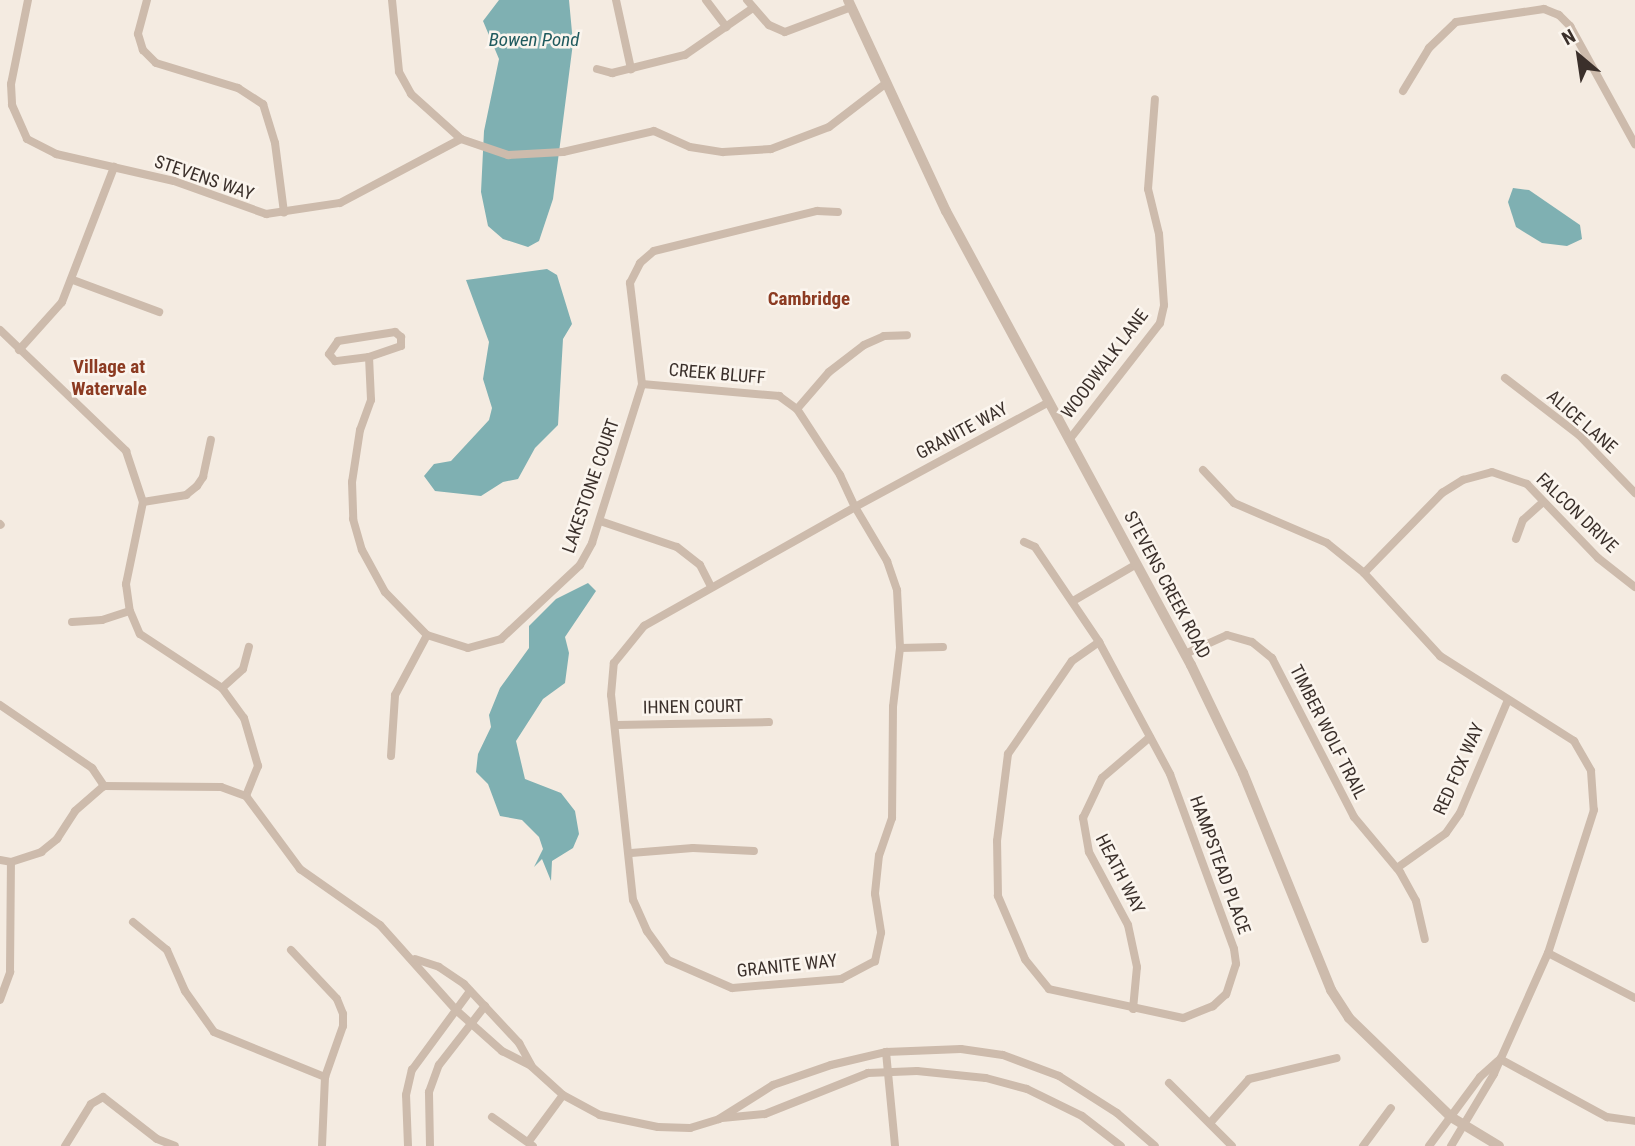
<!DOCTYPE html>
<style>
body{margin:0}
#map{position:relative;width:1635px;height:1146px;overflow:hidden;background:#f4ebe1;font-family:"Roboto Condensed",sans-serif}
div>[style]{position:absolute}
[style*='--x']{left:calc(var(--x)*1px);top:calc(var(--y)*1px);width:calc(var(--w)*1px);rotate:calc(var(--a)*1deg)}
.water>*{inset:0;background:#7fb0b2}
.minor>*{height:8px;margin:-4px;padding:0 4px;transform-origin:4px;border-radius:4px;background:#cdbbac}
.tertiary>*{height:10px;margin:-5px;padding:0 5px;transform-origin:5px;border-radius:5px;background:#cdbbac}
span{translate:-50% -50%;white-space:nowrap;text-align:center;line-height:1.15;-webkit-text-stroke:5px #fbf5ee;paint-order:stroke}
.street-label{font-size:18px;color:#3b302b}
.water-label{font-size:19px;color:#1f5a5e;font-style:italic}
.neighbourhood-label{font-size:19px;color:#8c3b22;font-weight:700}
.north{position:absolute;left:1544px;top:21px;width:70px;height:70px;-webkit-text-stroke:5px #fbf5ee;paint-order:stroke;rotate:331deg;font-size:19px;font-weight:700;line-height:28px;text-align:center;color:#3b302b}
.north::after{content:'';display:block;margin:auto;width:24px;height:32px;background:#3b302b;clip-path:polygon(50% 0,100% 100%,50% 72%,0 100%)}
</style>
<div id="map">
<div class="water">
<i style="clip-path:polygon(499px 0,569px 0,573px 43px,553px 199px,539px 241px,528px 247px,503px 239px,488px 226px,481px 192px,484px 131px,499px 59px,483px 21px)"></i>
<i style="clip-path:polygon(1513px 188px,1529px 190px,1580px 225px,1582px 239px,1567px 246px,1542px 243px,1516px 227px,1508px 202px)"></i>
<i style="clip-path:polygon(547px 269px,557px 275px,572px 324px,563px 339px,558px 425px,535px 448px,518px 479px,503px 482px,481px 496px,435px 491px,424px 476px,434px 464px,451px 461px,489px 420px,492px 408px,483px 379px,489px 342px,466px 280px)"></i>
<i style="clip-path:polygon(588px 583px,596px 591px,565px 637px,569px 653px,565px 683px,543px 699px,516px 741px,525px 779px,561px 793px,575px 811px,579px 834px,573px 848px,552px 861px,551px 881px,542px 859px,534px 867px,543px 849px,539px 837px,522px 820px,500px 816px,488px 784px,476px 772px,478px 754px,491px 727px,489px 715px,500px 688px,529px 648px,529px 626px,556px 599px)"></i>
</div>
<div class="minor">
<i style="--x:28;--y:0;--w:86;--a:101.4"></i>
<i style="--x:11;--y:84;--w:21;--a:87"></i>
<i style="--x:12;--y:105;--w:37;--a:66"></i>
<i style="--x:27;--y:139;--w:33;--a:27"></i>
<i style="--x:56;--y:154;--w:121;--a:12.9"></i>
<i style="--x:174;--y:181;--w:98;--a:19.7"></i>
<i style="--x:266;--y:214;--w:75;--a:-8.5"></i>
<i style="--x:340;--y:203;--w:137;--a:-27.9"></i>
<i style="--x:147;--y:0;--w:35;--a:105"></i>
<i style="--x:138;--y:34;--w:17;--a:73"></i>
<i style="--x:143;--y:50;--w:18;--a:45"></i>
<i style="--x:156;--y:63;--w:86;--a:17"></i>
<i style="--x:238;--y:88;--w:30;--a:33"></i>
<i style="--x:263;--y:104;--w:41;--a:72.9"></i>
<i style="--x:275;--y:143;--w:70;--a:82.6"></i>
<i style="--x:392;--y:0;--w:72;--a:84.4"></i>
<i style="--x:399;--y:72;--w:25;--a:61"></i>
<i style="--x:411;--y:94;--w:67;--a:42"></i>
<i style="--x:461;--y:139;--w:50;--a:18.8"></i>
<i style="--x:508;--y:155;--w:55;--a:-3.1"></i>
<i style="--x:563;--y:152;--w:93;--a:-13"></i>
<i style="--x:654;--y:131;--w:39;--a:24"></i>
<i style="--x:690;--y:147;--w:33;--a:9"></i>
<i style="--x:723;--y:152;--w:48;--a:-3.6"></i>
<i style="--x:771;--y:149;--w:62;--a:-20.8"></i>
<i style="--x:829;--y:127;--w:71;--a:-37.5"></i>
<i style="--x:616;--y:0;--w:71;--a:77.7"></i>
<i style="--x:706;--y:0;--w:34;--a:53"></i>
<i style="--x:747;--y:0;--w:33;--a:49"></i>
<i style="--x:769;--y:25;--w:17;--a:24"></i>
<i style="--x:785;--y:32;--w:71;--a:-20.7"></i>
<i style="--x:597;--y:69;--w:16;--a:15"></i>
<i style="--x:612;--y:73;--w:75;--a:-13.9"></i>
<i style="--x:685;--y:55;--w:83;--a:-34.7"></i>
<i style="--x:1403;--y:91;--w:50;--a:-58.8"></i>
<i style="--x:1429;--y:48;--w:37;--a:-44"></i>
<i style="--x:1456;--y:22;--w:89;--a:-8.4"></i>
<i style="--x:1544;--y:9;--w:16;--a:22"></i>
<i style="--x:1559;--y:15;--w:16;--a:45"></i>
<i style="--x:1570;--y:26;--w:135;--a:61.2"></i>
<i style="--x:73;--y:280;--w:92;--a:20.4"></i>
<i style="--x:0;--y:330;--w:175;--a:43.8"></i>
<i style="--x:126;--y:451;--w:54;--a:71.6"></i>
<i style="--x:143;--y:502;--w:84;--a:101.7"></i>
<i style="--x:126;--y:584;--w:27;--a:82"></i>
<i style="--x:130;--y:611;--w:25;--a:67"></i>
<i style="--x:140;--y:634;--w:98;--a:33.4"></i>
<i style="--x:222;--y:688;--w:37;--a:54"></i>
<i style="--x:244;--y:718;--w:50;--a:73.7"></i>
<i style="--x:258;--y:766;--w:32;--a:112"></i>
<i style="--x:19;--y:350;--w:64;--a:-48.1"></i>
<i style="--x:62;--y:302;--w:145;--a:-68.9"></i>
<i style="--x:369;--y:357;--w:34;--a:173"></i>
<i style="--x:335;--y:361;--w:9;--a:-131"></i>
<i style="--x:329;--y:354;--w:16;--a:-55"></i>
<i style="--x:338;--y:341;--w:58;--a:-9"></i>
<i style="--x:395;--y:332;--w:8;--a:40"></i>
<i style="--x:401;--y:337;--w:9;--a:90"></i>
<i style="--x:401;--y:346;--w:34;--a:161"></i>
<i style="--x:369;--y:357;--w:43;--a:87.3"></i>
<i style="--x:371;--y:400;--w:32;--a:110"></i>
<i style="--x:360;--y:430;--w:53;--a:98.7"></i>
<i style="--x:352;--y:482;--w:37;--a:88"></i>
<i style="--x:353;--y:519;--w:32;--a:74"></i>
<i style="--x:362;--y:550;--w:48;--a:61.3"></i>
<i style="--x:385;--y:592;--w:60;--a:45.7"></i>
<i style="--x:427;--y:635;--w:43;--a:17.6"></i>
<i style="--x:468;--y:648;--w:34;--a:-15"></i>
<i style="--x:501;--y:639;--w:108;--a:-43.1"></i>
<i style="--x:580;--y:565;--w:25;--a:-61"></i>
<i style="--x:592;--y:543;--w:167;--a:-72.5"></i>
<i style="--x:642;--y:384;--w:102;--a:-96.8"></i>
<i style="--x:630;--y:283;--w:22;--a:-63"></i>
<i style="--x:640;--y:263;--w:18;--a:-41"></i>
<i style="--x:654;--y:251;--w:168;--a:-13.8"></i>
<i style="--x:817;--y:211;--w:21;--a:3"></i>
<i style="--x:1505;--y:378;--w:93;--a:37.6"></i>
<i style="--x:1579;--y:435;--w:81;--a:46"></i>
<i style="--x:642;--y:384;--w:138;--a:5"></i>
<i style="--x:779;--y:396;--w:22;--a:36"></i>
<i style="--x:797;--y:409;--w:79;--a:56.9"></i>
<i style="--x:840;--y:475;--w:35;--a:65"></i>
<i style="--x:855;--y:507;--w:63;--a:59.3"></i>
<i style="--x:887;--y:561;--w:31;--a:71"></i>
<i style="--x:897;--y:590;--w:58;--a:87"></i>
<i style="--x:900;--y:648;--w:59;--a:96.8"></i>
<i style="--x:893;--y:707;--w:111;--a:90.5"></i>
<i style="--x:892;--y:818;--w:39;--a:109"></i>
<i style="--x:879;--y:855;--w:39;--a:96"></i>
<i style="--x:875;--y:894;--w:39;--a:81"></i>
<i style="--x:881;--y:933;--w:29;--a:102"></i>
<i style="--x:875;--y:961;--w:38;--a:152"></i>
<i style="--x:841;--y:979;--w:109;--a:175.3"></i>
<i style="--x:732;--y:988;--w:70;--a:-156.4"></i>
<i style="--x:668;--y:960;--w:36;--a:-126"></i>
<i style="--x:647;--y:931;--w:34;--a:-114"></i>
<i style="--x:633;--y:900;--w:206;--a:-96.1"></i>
<i style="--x:611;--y:695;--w:32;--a:-85"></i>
<i style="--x:614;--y:663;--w:48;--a:-51"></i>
<i style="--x:644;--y:626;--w:242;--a:-29.4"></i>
<i style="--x:855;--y:507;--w:218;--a:-28.4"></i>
<i style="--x:797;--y:409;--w:49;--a:-49.1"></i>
<i style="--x:829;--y:372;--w:44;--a:-37.6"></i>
<i style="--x:864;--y:345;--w:22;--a:-24"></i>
<i style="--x:884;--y:336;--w:23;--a:-2"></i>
<i style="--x:1069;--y:440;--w:148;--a:-52.1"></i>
<i style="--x:1160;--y:323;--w:18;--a:-77"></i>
<i style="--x:1164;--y:305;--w:71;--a:-94"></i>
<i style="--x:1159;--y:234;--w:46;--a:-103.7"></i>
<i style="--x:1148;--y:189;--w:90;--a:-85.6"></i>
<i style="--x:1203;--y:470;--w:45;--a:46.8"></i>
<i style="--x:1234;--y:503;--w:101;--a:23.3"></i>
<i style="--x:1327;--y:543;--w:48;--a:39"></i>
<i style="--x:1364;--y:573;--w:113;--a:47.5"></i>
<i style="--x:1440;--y:656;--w:159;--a:32.4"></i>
<i style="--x:1574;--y:741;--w:34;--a:60"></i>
<i style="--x:1591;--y:771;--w:39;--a:86"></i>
<i style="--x:1594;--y:810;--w:150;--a:107.8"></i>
<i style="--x:1548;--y:953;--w:133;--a:114.1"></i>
<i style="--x:1494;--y:1074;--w:84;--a:120.8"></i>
<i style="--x:143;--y:502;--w:44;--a:-9.2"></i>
<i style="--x:186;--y:495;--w:14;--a:-39"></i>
<i style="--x:197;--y:486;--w:11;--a:-56"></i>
<i style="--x:203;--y:477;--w:38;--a:-78"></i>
<i style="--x:600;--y:521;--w:81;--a:18.7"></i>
<i style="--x:677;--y:547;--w:29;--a:38"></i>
<i style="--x:700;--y:565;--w:25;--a:63"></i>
<i style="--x:0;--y:524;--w:1;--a:45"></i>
<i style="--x:1516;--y:539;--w:20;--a:-70"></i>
<i style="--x:1523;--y:520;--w:27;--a:-42"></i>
<i style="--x:1024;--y:542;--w:12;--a:24"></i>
<i style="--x:1035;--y:547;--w:115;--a:56"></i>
<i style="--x:1099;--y:642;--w:150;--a:61.7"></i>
<i style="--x:1170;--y:774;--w:186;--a:69.9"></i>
<i style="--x:1234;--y:949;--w:15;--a:82"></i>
<i style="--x:1236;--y:964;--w:32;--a:108"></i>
<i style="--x:1226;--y:994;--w:18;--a:137"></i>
<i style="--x:1213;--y:1006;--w:32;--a:158"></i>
<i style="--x:1183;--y:1018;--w:137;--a:-167.8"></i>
<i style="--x:1049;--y:989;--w:38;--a:-129"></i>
<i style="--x:1025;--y:959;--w:69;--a:-113.2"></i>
<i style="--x:998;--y:896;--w:55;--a:-91"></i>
<i style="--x:997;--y:841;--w:88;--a:-82.8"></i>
<i style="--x:1008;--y:754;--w:113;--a:-55.5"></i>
<i style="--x:1072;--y:661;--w:33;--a:-35"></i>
<i style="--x:1364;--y:573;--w:112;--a:-45.7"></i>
<i style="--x:1442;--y:493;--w:25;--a:-32"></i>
<i style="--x:1463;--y:480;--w:30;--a:-15"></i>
<i style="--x:1492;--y:472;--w:37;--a:19"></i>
<i style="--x:1527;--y:484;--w:103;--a:46.2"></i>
<i style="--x:1598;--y:558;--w:47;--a:38.1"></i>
<i style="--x:1073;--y:601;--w:72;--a:-30.1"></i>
<i style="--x:72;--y:622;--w:30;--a:-4"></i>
<i style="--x:102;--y:620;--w:29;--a:-18"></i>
<i style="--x:900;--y:648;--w:43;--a:-1.3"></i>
<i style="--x:1185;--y:654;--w:46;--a:-24.3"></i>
<i style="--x:1227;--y:635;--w:26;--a:16"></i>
<i style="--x:1252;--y:642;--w:26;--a:39"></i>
<i style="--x:1272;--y:658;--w:179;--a:62.7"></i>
<i style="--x:1354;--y:817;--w:72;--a:50.1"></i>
<i style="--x:1400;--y:872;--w:33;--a:61"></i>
<i style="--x:1416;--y:901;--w:39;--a:77"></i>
<i style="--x:222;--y:688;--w:28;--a:-42"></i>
<i style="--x:243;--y:669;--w:23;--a:-75"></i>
<i style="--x:0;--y:705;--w:112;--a:34.4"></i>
<i style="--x:92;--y:768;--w:22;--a:56"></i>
<i style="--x:617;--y:725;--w:152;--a:-1.1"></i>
<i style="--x:391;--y:756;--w:61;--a:-86.2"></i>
<i style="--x:395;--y:695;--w:68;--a:-61.9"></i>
<i style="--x:631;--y:853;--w:62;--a:-4.6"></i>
<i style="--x:693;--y:848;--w:61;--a:2.8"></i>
<i style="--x:0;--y:860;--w:11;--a:10"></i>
<i style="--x:11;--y:862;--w:32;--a:-18"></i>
<i style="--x:41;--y:852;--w:21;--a:-39"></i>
<i style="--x:57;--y:839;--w:33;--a:-57"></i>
<i style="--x:75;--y:811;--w:38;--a:-41"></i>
<i style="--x:104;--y:786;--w:117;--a:0.5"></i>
<i style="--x:221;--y:787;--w:27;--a:20"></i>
<i style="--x:246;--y:796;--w:91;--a:53.5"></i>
<i style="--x:300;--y:869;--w:98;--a:35"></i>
<i style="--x:380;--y:925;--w:114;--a:48.2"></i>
<i style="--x:456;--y:1010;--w:62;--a:41.7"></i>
<i style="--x:502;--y:1051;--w:33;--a:27"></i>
<i style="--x:531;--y:1066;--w:43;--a:42.2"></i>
<i style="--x:563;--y:1095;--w:42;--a:28.4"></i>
<i style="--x:600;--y:1115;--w:59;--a:11.7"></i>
<i style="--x:658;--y:1127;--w:32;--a:2"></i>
<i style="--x:690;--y:1128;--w:30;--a:-17"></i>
<i style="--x:719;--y:1119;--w:64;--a:-32.2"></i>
<i style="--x:773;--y:1085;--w:61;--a:-19"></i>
<i style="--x:831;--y:1065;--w:57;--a:-13.3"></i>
<i style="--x:886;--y:1052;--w:75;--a:-2.3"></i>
<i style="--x:961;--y:1049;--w:42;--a:8.1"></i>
<i style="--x:1003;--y:1055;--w:60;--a:20.6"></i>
<i style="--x:1059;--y:1076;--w:69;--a:32.5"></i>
<i style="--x:1117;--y:1113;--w:50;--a:41"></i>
<i style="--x:1397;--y:868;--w:60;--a:-35.5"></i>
<i style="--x:1446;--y:833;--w:24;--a:-55"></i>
<i style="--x:1460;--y:813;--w:123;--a:-67"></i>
<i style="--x:133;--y:922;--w:44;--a:39.5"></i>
<i style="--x:167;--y:950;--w:45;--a:66.3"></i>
<i style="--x:185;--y:991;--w:50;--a:54.7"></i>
<i style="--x:214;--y:1032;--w:120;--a:22.1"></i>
<i style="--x:291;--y:950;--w:67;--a:46.8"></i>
<i style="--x:337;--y:999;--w:16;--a:68"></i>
<i style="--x:343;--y:1014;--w:12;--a:90"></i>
<i style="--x:343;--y:1026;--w:54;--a:109.4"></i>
<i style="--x:325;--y:1077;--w:69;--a:92.5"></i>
<i style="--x:1548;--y:953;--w:98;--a:27.3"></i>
<i style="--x:415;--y:959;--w:25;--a:18"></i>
<i style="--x:439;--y:967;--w:30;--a:34"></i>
<i style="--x:464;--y:984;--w:81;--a:47"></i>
<i style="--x:519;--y:1043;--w:25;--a:61"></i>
<i style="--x:0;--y:1000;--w:30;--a:-70"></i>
<i style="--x:10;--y:972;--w:110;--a:-89.5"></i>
<i style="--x:1133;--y:1009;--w:42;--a:-84.6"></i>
<i style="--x:1137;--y:967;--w:43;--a:-102.1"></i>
<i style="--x:1128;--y:925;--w:83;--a:-118.1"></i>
<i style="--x:1089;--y:852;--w:35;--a:-100"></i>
<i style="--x:1083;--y:818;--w:44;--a:-64.6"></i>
<i style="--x:1102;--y:778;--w:63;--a:-40.5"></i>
<i style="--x:886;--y:1052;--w:94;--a:84.5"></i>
<i style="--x:1500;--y:1059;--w:122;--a:28.5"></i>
<i style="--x:1607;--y:1117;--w:28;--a:8"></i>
<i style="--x:1169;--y:1083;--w:89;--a:45"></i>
<i style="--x:492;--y:1117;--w:50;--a:35.3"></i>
<i style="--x:722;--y:1118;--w:43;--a:-5.3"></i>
<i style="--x:765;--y:1114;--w:111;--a:-21.7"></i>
<i style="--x:868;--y:1073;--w:49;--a:-2.3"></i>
<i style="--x:917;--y:1071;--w:69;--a:5.8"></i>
<i style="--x:986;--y:1078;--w:42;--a:15"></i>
<i style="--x:1027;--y:1089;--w:61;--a:26.1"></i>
<i style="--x:1082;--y:1116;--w:49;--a:37.6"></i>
<i style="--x:1210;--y:1123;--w:59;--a:-48.4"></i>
<i style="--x:1249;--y:1079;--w:90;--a:-13.4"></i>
<i style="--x:529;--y:1141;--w:57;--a:-53.5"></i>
<i style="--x:65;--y:1146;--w:49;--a:-58.2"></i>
<i style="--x:91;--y:1104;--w:14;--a:-30"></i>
<i style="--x:103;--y:1097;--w:68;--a:37.9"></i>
<i style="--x:157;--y:1139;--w:19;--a:21"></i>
<i style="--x:408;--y:1146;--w:51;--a:-92.2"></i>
<i style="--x:406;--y:1095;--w:26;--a:-77"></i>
<i style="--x:412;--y:1070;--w:98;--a:-53.7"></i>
<i style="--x:430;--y:1146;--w:54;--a:-91.1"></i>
<i style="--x:429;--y:1092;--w:29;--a:-70"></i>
<i style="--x:439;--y:1065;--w:75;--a:-52.1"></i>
<i style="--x:1363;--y:1146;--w:47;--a:-53.6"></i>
<i style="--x:1429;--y:1146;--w:86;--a:-53.5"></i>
<i style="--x:1480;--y:1077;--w:24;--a:-42"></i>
</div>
<div class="tertiary">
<i style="--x:848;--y:0;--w:233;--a:65.1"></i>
<i style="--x:946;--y:211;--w:516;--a:61.65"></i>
<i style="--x:1191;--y:665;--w:120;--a:64.3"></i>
<i style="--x:1243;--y:773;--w:234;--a:67.9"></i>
<i style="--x:1331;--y:990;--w:33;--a:57"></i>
<i style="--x:1349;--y:1018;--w:142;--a:44.1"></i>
<i style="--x:1451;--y:1117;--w:56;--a:31.1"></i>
</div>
<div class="street-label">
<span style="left:204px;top:178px;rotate:19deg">STEVENS WAY</span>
<span style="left:1105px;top:364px;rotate:-53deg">WOODWALK LANE</span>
<span style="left:717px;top:374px;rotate:5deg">CREEK BLUFF</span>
<span style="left:1582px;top:422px;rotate:41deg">ALICE LANE</span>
<span style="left:962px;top:431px;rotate:-28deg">GRANITE WAY</span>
<span style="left:591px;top:486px;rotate:-71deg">LAKESTONE COURT</span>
<span style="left:1577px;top:513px;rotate:44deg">FALCON DRIVE</span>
<span style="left:1167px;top:585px;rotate:62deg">STEVENS CREEK ROAD</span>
<span style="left:693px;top:707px;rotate:-1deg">IHNEN COURT</span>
<span style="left:1328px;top:732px;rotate:63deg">TIMBER WOLF TRAIL</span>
<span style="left:1459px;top:769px;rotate:-66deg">RED FOX WAY</span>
<span style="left:1220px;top:865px;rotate:70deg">HAMPSTEAD PLACE</span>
<span style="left:1120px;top:874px;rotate:63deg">HEATH WAY</span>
<span style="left:787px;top:966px;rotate:-6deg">GRANITE WAY</span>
</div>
<div class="water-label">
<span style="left:534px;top:40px">Bowen Pond</span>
</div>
<div class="neighbourhood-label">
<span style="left:809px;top:299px">Cambridge</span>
<span style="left:109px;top:378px">Village at<br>Watervale</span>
</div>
<div class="north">N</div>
</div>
